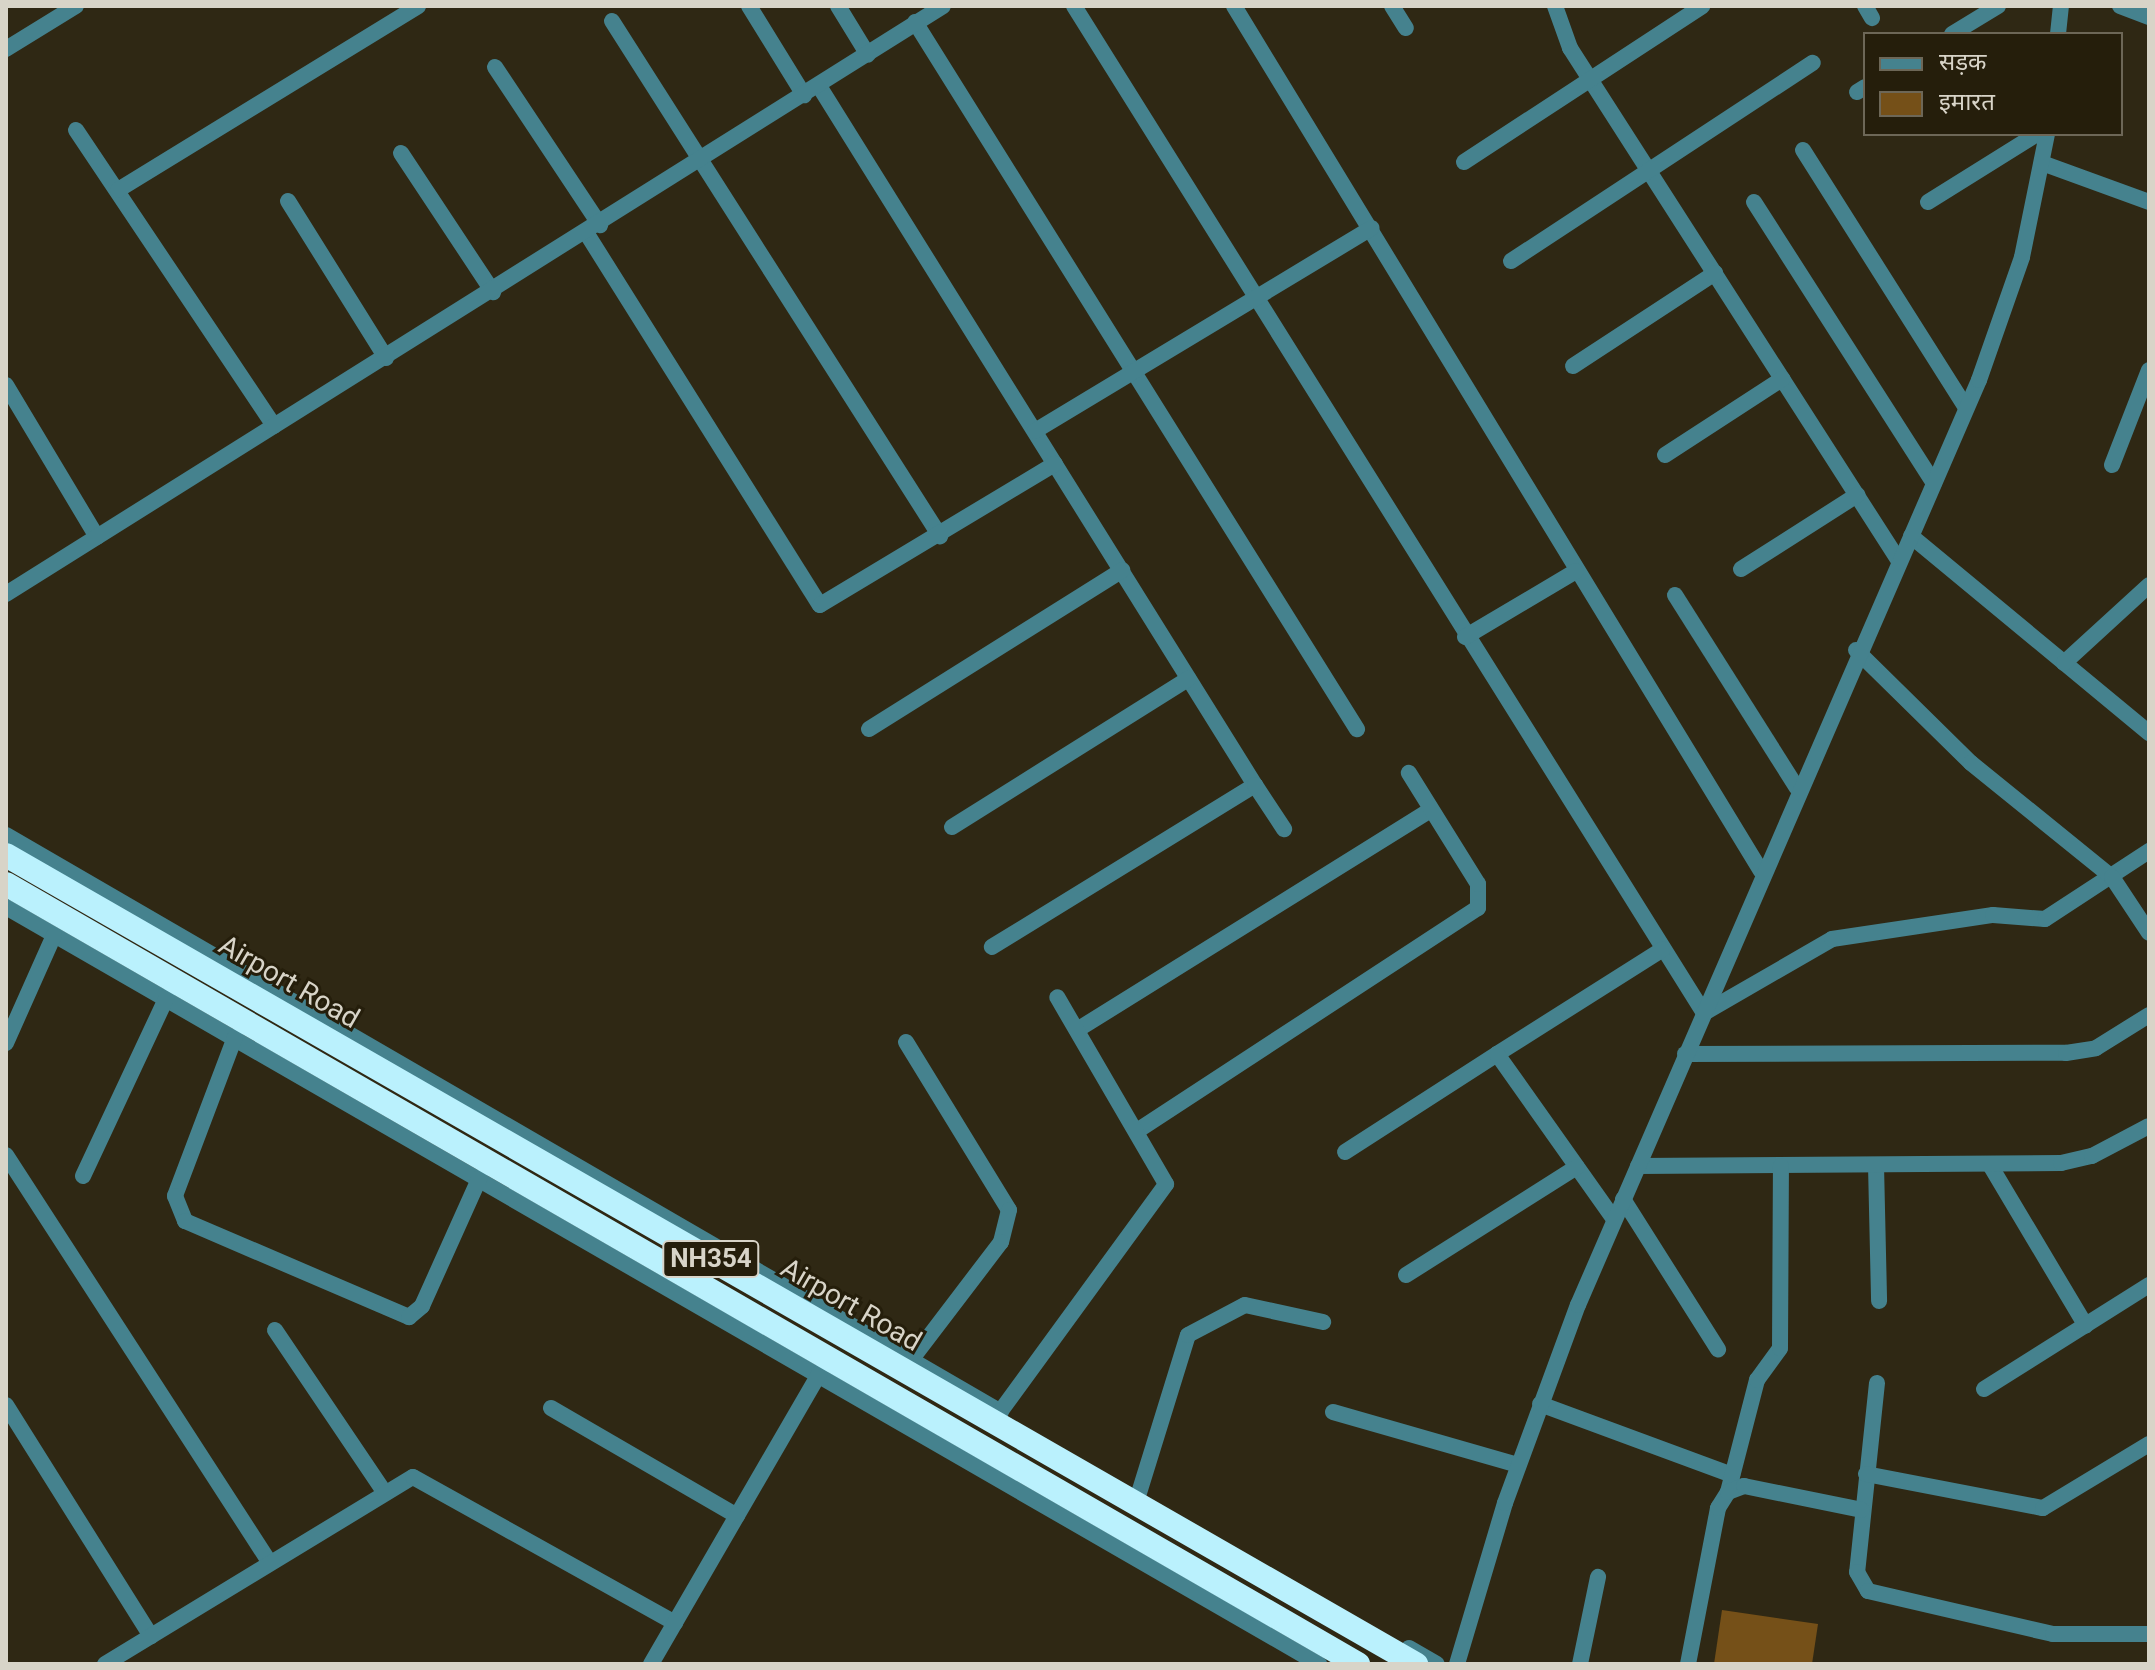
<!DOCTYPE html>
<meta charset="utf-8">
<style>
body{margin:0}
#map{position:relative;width:2155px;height:1670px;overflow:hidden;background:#2f2814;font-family:Roboto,"Noto Sans Devanagari",sans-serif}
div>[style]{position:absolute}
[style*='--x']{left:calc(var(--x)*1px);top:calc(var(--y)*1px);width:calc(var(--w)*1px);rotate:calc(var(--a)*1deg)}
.building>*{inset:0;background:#755018}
.street>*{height:16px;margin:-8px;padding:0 8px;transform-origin:8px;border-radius:8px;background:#45828e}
.highway>*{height:24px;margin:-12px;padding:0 12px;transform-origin:12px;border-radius:12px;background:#baf1fd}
span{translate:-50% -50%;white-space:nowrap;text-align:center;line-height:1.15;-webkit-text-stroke:6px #251e0b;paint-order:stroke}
.shield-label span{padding:2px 6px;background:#251e0b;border:2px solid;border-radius:6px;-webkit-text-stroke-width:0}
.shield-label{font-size:26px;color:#d8d4c8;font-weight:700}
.street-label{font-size:28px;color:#d8d4c8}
.frame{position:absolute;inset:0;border:8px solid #d8d4c8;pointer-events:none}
.legend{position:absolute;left:1863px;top:32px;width:260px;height:104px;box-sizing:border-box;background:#251e0b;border:2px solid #6d6757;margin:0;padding:10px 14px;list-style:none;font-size:24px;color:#d8d4c8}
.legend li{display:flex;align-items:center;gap:16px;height:40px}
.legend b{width:40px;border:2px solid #6d6757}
</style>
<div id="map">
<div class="building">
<i style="clip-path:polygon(1722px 1610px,1818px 1624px,1812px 1664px,1714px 1664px)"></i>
</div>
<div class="street">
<i style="--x:749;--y:6;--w:105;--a:58.3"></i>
<i style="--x:838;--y:6;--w:57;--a:58.5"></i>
<i style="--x:1074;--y:6;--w:1188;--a:57.97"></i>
<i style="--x:1704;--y:1013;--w:148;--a:-30"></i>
<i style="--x:1832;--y:939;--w:163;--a:-8.5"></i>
<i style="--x:1993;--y:915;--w:52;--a:4.4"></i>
<i style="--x:2045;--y:919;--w:124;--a:-33.2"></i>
<i style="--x:1234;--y:6;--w:1013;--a:58.65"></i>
<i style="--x:1392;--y:6;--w:26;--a:58"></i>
<i style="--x:1555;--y:6;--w:45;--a:70.3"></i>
<i style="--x:1570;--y:48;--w:609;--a:57.33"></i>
<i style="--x:1865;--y:6;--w:14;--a:60"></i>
<i style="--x:2120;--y:6;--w:31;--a:21"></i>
<i style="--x:612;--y:21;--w:611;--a:57.51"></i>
<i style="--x:915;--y:22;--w:834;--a:57.99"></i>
<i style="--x:1952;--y:34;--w:54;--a:-31.3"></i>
<i style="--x:2058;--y:34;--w:28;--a:-84"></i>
<i style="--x:6;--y:49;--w:82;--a:-31.6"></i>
<i style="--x:495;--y:67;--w:190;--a:56.4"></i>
<i style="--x:819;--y:86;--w:824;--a:58.05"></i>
<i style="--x:1255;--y:785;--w:309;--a:148.4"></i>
<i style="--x:1857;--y:92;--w:9;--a:-32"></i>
<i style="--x:76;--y:130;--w:356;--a:56.2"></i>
<i style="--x:1803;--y:150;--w:305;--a:57.7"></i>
<i style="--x:401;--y:153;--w:167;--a:56.5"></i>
<i style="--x:1464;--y:162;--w:285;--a:-33.2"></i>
<i style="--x:2042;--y:163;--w:114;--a:20"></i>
<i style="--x:118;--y:190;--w:352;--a:-31.5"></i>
<i style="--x:288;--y:201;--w:185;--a:58"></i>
<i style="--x:1754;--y:202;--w:334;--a:57.4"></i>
<i style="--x:1928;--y:202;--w:128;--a:-32"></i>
<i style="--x:587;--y:234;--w:438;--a:57.9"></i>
<i style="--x:820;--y:605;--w:274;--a:-31"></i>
<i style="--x:1511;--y:261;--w:361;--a:-33.3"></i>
<i style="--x:1573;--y:366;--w:170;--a:-33.2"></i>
<i style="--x:6;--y:385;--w:177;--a:59.1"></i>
<i style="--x:1035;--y:431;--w:393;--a:-31.1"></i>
<i style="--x:1665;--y:455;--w:140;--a:-33"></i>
<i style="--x:2112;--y:465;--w:102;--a:-68.7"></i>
<i style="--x:1911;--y:536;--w:309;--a:39.6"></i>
<i style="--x:1741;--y:569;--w:138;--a:-32.5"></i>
<i style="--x:6;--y:594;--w:1106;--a:-32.11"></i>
<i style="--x:1675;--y:595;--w:228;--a:57.7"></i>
<i style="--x:1465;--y:637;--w:129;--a:-30.7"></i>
<i style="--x:1856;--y:650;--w:161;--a:44.5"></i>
<i style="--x:1971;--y:763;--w:181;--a:39"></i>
<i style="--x:2112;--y:877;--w:67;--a:56.5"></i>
<i style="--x:2064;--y:663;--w:115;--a:-42.5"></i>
<i style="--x:869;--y:729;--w:299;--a:-32.1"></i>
<i style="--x:1255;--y:785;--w:53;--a:56.6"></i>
<i style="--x:952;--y:827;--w:279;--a:-32.1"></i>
<i style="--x:6;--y:835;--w:1150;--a:30.11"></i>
<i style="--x:6;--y:907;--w:1516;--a:29.97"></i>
<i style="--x:1077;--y:1030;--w:417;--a:-31.9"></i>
<i style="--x:235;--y:1037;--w:170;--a:110.7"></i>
<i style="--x:175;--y:1196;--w:27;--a:68"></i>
<i style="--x:185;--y:1221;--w:244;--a:23.2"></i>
<i style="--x:409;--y:1317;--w:17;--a:-40"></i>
<i style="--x:422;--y:1306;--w:141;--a:-65.8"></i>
<i style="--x:906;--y:1042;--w:197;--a:58.5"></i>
<i style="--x:1009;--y:1210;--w:33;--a:104"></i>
<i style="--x:1001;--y:1242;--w:148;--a:127.3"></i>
<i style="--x:6;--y:1043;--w:118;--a:-66"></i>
<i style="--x:1497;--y:1054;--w:196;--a:-32.3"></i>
<i style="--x:1685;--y:1054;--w:381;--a:-0.2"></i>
<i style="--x:2066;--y:1053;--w:30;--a:-9"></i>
<i style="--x:2096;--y:1048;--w:62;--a:-31.9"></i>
<i style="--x:1140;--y:1129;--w:404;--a:-33.2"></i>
<i style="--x:1478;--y:908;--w:24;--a:-90"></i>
<i style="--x:1478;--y:884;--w:131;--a:-121.9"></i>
<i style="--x:1345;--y:1152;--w:181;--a:-32.8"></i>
<i style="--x:1497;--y:1054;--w:202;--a:54.7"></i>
<i style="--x:6;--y:1155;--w:484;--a:57.1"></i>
<i style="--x:1876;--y:1165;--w:136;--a:88.7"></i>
<i style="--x:1990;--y:1165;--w:187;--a:59.2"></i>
<i style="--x:1638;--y:1166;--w:423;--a:-0.4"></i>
<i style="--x:2061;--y:1163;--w:32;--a:-13"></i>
<i style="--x:2092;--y:1156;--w:64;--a:-27.8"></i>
<i style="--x:83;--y:1176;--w:198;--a:-64.9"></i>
<i style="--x:1623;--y:1199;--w:178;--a:57.7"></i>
<i style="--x:1406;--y:1275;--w:202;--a:-32.3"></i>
<i style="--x:275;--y:1330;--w:193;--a:56"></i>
<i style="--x:1877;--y:1383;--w:190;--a:96"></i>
<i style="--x:1857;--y:1572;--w:22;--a:60"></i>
<i style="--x:1868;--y:1591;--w:190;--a:13.1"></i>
<i style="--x:2053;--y:1634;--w:96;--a:0"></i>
<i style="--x:1984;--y:1389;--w:195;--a:-32.2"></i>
<i style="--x:1540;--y:1404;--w:205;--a:20.3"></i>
<i style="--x:6;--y:1405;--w:273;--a:57.9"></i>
<i style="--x:551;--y:1408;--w:215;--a:30.1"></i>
<i style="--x:1000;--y:1412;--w:282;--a:-53.9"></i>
<i style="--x:1166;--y:1184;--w:216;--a:-120.2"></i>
<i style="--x:1333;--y:1412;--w:192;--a:16"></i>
<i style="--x:1866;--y:1474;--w:180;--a:10.9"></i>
<i style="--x:2043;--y:1508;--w:124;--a:-31.1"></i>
<i style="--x:1728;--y:1492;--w:116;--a:-75.5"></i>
<i style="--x:1757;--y:1380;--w:39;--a:-54"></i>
<i style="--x:1780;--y:1348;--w:182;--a:-89.7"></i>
<i style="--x:1139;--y:1493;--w:165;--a:-72.8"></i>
<i style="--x:1188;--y:1335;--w:64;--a:-27.8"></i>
<i style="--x:1245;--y:1305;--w:80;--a:12.3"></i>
<i style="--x:1409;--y:1648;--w:32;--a:30"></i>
<i style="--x:105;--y:1664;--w:360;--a:-31.3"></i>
<i style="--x:413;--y:1477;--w:300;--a:29.1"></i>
<i style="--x:651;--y:1664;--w:337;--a:-59.9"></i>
<i style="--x:1457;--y:1664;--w:168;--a:-73.4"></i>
<i style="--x:1505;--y:1503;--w:211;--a:-69.8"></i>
<i style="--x:1578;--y:1305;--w:1008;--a:-66.56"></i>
<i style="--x:1979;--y:380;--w:130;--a:-70.7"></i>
<i style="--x:2022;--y:257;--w:126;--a:-78.5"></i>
<i style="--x:1580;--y:1664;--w:89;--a:-78.3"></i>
<i style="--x:1688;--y:1664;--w:159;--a:-79.1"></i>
<i style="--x:1718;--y:1508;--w:19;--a:-58"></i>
<i style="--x:1728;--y:1492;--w:17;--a:-21"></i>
<i style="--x:1744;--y:1486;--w:120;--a:11.5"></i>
</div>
<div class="highway">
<i style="--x:6;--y:855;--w:1626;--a:29.85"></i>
<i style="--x:6;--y:884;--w:1561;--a:29.98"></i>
</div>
<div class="shield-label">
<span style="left:711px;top:1259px">NH354</span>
</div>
<div class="street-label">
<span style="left:289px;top:982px;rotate:30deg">Airport Road</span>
<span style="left:851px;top:1305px;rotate:30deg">Airport Road</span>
</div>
<div class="frame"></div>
<ul class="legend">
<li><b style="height:10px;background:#45828e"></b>सड़क</li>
<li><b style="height:22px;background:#755018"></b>इमारत</li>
</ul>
</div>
